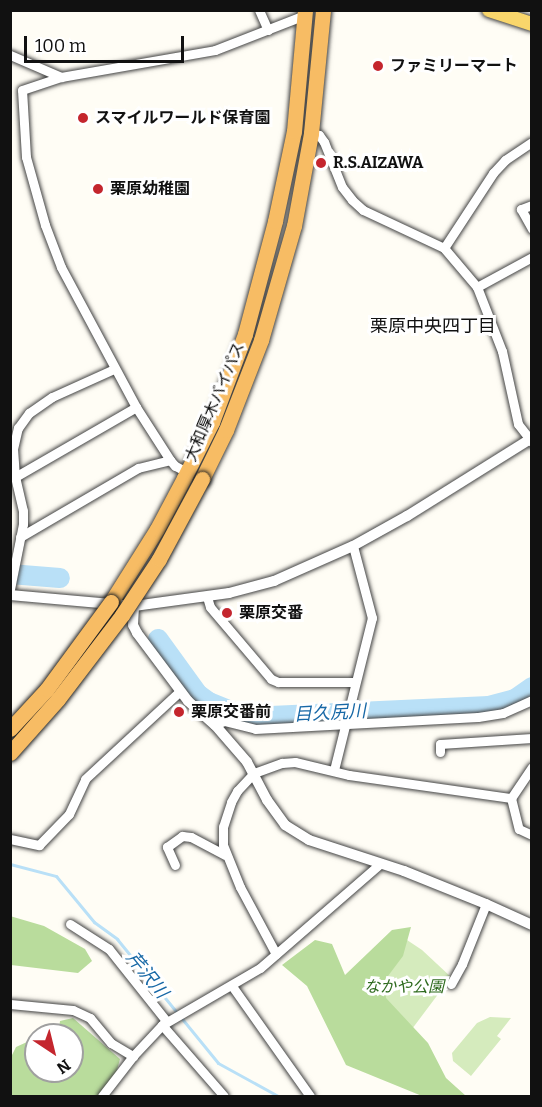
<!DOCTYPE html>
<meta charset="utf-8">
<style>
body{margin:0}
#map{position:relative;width:542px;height:1107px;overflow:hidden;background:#fffdf5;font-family:Bitter,"Noto Sans JP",serif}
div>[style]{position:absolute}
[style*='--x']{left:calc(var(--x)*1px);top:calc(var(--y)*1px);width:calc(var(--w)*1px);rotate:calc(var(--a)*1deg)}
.green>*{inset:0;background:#d5ebbd}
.forest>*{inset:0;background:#b9dc9c}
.stream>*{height:3px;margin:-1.5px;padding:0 1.5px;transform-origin:1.5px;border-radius:1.5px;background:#b9e0f7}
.river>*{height:20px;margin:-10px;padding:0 10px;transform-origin:10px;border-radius:10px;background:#b9e0f7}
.roads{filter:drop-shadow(0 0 2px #444) drop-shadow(0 0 2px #444)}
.minor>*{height:9px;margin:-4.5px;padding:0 4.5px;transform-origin:4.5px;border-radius:4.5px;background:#fff}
.tertiary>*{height:10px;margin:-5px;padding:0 5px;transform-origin:5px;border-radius:5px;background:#fff}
.primary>*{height:14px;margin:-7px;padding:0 7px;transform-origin:7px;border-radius:7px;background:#f9d66b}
.trunk>*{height:15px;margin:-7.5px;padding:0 7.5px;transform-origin:7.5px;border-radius:7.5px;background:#f7bc64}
.bridges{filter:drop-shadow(0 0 2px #222) drop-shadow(0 0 2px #222)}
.trunk-bridge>*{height:15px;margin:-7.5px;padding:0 7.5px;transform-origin:7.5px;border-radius:7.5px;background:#f7bc64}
.dots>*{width:16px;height:16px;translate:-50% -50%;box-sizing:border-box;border:3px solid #fff;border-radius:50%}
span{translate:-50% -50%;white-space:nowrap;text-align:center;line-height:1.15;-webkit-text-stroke:6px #fff;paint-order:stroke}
.poi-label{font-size:16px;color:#111;font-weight:700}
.left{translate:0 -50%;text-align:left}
.street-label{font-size:16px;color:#111}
.park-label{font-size:16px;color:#2f6b1f;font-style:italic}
.neighbourhood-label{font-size:18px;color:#111}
.water-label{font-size:18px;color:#1768a6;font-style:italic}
.frame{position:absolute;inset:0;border:12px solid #111;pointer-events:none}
.north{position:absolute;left:24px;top:1023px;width:60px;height:60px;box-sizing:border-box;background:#fff;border:2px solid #a0a0a0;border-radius:50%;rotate:145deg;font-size:16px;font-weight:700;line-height:24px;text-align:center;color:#111}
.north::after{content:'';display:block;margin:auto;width:21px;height:27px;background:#c4262e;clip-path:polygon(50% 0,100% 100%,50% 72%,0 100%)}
.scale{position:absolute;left:24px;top:36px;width:160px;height:27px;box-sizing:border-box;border:3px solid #111;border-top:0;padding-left:8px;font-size:18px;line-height:21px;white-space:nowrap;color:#111;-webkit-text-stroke:4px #fff;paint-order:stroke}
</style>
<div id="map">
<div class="green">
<i style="clip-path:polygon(404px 938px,422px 950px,451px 977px,409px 1033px,372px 1002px)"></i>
<i style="clip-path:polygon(490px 1017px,511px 1018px,497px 1036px,501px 1039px,471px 1076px,453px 1061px,452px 1053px,477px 1023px)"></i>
</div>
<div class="forest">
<i style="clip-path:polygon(10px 916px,44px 926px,85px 949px,92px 961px,78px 973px,11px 965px)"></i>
<i style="clip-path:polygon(411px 927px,403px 956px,385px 980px,386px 998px,428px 1043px,446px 1078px,466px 1096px,422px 1096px,346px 1065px,307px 986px,282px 965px,315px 940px,332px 944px,345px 975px,392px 930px)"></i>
<i style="clip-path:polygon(73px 1018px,120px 1059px,110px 1096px,11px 1096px,10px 1059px,16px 1047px,27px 1042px,36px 1052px,36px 1071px,72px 1071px,72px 1035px,58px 1035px,60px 1021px)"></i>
</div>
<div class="stream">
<i style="--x:10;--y:864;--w:48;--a:14.6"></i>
<i style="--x:56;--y:876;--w:60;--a:50.4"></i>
<i style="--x:94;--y:922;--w:29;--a:36"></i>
<i style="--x:117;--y:939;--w:160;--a:50.8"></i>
<i style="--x:218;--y:1063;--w:68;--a:28.8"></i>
</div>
<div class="river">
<i style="--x:10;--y:574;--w:50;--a:4.6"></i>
<i style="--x:158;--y:639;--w:68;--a:54"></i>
<i style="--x:198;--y:694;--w:14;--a:36"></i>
<i style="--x:209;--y:702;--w:40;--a:22"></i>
<i style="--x:246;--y:717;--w:243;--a:-2.6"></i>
<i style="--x:489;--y:706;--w:27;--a:-15"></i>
<i style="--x:515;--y:699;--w:21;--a:-35"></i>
</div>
<div class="roads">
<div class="minor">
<i style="--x:259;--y:10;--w:22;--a:66"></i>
<i style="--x:10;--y:55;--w:56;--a:23.3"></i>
<i style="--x:311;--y:133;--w:8;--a:14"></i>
<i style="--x:319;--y:135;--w:9;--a:54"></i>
<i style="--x:324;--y:142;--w:48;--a:68.2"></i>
<i style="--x:342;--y:187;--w:16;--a:52"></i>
<i style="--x:352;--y:200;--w:15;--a:42"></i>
<i style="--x:363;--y:210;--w:89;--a:25.1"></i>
<i style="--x:444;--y:248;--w:51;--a:49.8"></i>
<i style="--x:477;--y:287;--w:69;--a:68.7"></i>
<i style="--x:502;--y:351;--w:75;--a:77.6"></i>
<i style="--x:518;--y:424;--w:23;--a:52"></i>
<i style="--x:532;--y:205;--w:12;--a:160"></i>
<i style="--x:521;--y:209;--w:23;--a:61"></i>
<i style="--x:444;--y:248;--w:90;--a:-56.8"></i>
<i style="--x:493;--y:173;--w:18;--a:-47"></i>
<i style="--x:505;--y:160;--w:32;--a:-34"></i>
<i style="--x:477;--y:287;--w:63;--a:-28.6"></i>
<i style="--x:187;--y:472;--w:13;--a:-153"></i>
<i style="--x:175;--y:466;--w:8;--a:-130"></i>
<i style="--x:170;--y:460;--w:63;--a:-122.7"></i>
<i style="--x:136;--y:407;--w:159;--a:-118.2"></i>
<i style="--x:61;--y:267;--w:45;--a:-110.9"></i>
<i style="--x:45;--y:225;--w:71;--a:-105.6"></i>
<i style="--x:26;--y:157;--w:67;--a:-93.4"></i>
<i style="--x:22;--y:90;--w:41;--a:-18.4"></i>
<i style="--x:61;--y:77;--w:156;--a:-9.9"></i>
<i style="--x:215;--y:50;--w:97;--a:-21.3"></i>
<i style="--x:15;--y:477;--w:140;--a:-30"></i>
<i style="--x:20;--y:537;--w:137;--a:-30.3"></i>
<i style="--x:138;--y:468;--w:33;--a:-14"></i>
<i style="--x:10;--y:589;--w:66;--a:-78.7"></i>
<i style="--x:23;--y:524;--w:13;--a:-90"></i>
<i style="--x:23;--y:511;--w:35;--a:-103"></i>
<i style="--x:15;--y:477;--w:28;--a:-94"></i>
<i style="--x:13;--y:449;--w:22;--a:-77"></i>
<i style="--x:18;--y:428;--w:19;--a:-54"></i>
<i style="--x:29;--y:413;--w:28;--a:-35"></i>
<i style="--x:52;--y:397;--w:68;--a:-24.3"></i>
<i style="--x:207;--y:597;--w:10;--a:73"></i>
<i style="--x:210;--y:607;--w:94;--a:49.7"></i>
<i style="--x:271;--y:679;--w:8;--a:23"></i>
<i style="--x:278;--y:682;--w:77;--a:0"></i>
<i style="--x:215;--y:725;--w:10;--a:-24"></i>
<i style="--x:224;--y:721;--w:32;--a:14"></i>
<i style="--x:255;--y:729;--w:223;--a:-3.1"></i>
<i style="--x:478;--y:717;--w:25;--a:-9"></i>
<i style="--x:503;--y:713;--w:32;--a:-24"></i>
<i style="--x:440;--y:752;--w:8;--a:-90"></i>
<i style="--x:440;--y:744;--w:92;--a:-3.7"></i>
<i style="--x:532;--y:767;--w:37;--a:124"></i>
<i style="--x:511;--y:798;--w:32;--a:76"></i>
<i style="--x:519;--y:829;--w:14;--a:25"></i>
<i style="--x:334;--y:770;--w:157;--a:-76"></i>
<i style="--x:372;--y:618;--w:74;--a:-104.8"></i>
<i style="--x:10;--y:839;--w:30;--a:12"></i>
<i style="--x:39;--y:845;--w:43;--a:-45.9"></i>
<i style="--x:69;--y:814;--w:38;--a:-65"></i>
<i style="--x:85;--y:779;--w:129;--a:-42.8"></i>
<i style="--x:175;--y:865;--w:20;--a:-114"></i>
<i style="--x:167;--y:847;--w:19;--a:-36"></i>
<i style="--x:182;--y:836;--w:9;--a:6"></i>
<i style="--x:191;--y:837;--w:38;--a:28"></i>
<i style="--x:70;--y:924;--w:46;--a:32.7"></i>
<i style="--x:109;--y:949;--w:93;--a:51.5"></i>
<i style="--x:276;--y:954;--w:76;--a:-118.2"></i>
<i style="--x:240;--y:887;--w:45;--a:-112"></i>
<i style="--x:223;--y:845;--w:18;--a:-90"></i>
<i style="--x:223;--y:827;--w:26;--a:-72"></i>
<i style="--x:231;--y:802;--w:13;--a:-61"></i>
<i style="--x:237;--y:791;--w:25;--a:-47"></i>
<i style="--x:254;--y:773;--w:30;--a:-20"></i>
<i style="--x:282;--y:763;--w:13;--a:-4"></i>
<i style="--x:295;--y:762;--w:56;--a:13.5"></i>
<i style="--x:349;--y:775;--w:164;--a:8.1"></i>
<i style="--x:451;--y:984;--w:23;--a:-61"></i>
<i style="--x:462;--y:964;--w:65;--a:-68.2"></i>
<i style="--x:232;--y:986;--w:135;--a:54.7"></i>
<i style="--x:10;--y:1004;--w:63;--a:5.4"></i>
<i style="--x:73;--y:1010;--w:19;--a:25"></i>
<i style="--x:90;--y:1018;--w:33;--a:50"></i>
<i style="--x:111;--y:1043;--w:26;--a:31"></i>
<i style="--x:162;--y:1025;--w:94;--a:48.9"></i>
<i style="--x:102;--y:1096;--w:51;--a:-52.2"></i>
<i style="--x:133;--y:1056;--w:42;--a:-46.9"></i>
<i style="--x:162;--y:1025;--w:113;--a:-30.2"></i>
<i style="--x:260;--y:968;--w:160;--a:-41"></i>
</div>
<div class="tertiary">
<i style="--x:10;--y:595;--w:124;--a:5.1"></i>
<i style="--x:134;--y:606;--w:96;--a:-7.8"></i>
<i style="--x:229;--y:593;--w:47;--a:-14.9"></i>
<i style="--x:274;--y:581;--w:86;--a:-23.9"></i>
<i style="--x:353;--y:546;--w:62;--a:-29.1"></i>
<i style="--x:407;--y:516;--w:147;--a:-32"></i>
<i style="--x:134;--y:606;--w:19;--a:93"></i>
<i style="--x:133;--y:625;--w:9;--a:63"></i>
<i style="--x:137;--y:633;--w:85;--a:53.1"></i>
<i style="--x:188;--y:701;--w:36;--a:42"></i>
<i style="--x:215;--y:725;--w:49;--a:49.1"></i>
<i style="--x:247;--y:762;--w:43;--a:62.2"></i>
<i style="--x:267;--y:800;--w:31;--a:54"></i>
<i style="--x:285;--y:825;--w:28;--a:32"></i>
<i style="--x:309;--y:840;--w:100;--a:18.1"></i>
<i style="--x:404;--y:871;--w:88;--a:21.9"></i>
<i style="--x:486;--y:904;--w:51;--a:24.5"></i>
</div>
<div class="primary">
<i style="--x:489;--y:10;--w:45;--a:18"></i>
</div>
<div class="trunk">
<i style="--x:202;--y:479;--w:55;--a:-63.9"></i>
<i style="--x:226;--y:430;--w:97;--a:-68.7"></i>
<i style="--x:261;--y:340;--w:119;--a:-73.9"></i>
<i style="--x:294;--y:226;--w:95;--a:-79.6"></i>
<i style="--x:311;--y:133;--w:124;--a:-84.4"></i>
<i style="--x:111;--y:602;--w:86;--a:-57.8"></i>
<i style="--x:157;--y:529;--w:58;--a:-62.1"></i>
<i style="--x:184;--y:478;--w:63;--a:-63.4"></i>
<i style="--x:212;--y:422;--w:94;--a:-69.4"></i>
<i style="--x:245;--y:334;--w:117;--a:-75.1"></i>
<i style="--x:275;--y:221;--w:92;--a:-78.1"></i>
<i style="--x:294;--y:131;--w:121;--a:-84.8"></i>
</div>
</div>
<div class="bridges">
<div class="trunk-bridge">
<i style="--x:10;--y:729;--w:54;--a:-47.2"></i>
<i style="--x:47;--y:689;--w:108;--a:-53.7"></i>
<i style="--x:10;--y:753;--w:72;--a:-48.4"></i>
<i style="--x:58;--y:699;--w:106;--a:-52.7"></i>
<i style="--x:122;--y:615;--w:67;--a:-56.5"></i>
<i style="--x:159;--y:559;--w:91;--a:-61.7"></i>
</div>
</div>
<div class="dots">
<i style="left:378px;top:66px;background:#c4262e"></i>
<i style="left:83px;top:118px;background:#c4262e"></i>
<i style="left:321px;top:163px;background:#c4262e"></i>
<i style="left:98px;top:189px;background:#c4262e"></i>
<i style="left:227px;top:613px;background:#c4262e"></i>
<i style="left:179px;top:712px;background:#c4262e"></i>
</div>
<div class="poi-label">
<span class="left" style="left:390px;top:66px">ファミリーマート</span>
<span class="left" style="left:95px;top:118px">スマイルワールド保育園</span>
<span class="left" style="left:333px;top:163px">R.S.AIZAWA</span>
<span class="left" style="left:110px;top:189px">栗原幼稚園</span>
<span class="left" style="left:239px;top:613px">栗原交番</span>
<span class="left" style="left:191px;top:712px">栗原交番前</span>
</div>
<div class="street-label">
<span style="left:215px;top:402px;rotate:-67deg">大和厚木バイパス</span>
</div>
<div class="park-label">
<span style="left:404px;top:987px">なかや公園</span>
</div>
<div class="neighbourhood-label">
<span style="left:433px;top:326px">栗原中央四丁目</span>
</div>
<div class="water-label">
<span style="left:330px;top:713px;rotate:-3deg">目久尻川</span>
<span style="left:147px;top:975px;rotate:51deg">芹沢川</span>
</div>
<div class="frame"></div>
<div class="north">N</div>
<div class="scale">100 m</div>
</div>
